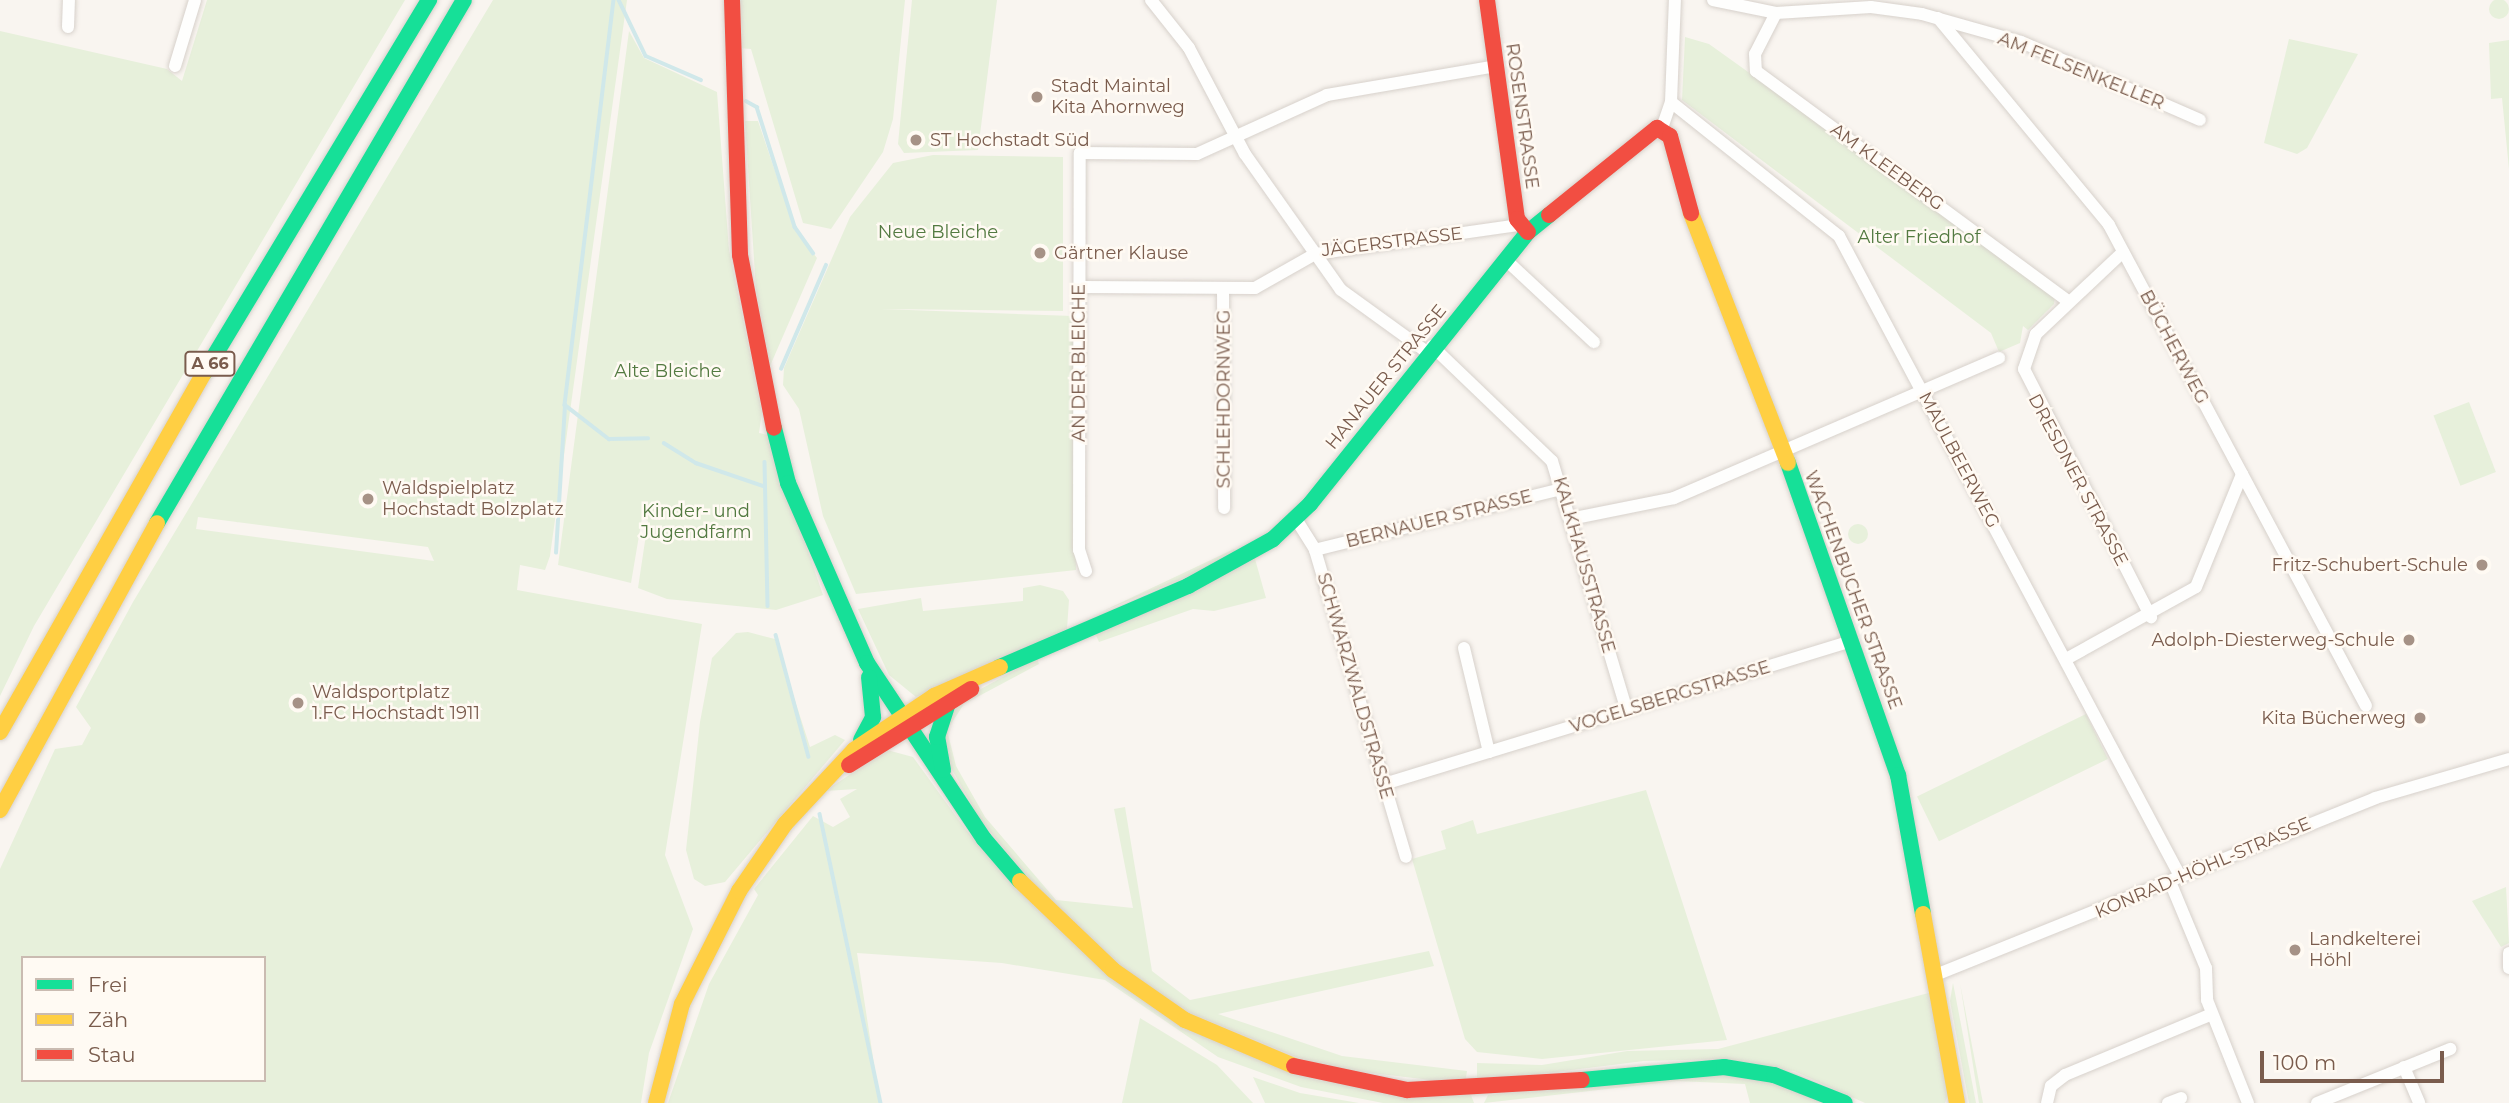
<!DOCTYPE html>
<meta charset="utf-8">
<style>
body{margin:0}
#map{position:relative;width:2509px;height:1103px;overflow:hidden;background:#f9f5f0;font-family:Montserrat,sans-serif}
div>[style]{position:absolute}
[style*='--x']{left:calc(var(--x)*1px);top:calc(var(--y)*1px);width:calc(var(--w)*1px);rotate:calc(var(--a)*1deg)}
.green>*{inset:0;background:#e7f0db;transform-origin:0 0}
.round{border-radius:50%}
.stream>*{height:3.5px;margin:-1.75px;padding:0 1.75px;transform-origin:1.75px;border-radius:1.75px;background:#d0e8ea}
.roads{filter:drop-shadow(0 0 2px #d7d1cb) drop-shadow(0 0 2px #d7d1cb)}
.street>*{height:12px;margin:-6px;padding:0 6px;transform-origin:6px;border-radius:6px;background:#fefefd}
.fast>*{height:16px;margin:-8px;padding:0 8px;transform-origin:8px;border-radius:8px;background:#16e098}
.slow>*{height:16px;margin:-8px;padding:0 8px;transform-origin:8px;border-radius:8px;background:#ffcf43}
.jam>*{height:16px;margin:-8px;padding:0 8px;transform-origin:8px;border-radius:8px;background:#f24e42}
.dots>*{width:19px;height:19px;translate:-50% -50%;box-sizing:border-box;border:4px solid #fffaf3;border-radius:50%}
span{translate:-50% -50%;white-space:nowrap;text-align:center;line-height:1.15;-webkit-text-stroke:5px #fffaf3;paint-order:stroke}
.shield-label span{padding:2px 5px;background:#fffaf3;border:2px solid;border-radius:5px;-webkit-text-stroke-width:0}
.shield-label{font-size:16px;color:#7a5c4d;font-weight:700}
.street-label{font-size:18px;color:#7a5c4d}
.poi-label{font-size:18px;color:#7a5c4d}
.left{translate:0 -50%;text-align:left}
.right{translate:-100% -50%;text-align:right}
.park-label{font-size:18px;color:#537a41}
.legend{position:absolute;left:21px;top:956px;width:245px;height:126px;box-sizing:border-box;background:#fffaf3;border:2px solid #cabbb1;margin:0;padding:9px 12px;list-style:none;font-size:21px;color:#7a5c4d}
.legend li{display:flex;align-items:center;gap:14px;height:35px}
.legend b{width:35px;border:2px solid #cabbb1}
.scale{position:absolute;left:2260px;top:1051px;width:184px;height:32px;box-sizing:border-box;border:4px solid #7a5c4d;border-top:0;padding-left:9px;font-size:21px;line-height:24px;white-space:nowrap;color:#7a5c4d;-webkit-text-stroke:5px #fffaf3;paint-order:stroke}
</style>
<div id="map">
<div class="green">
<i class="round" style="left:2489px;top:-1px;width:20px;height:20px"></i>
<i style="clip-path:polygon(207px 0,405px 0,34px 626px,0 696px,0 31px,167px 69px,182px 81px)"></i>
<i style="clip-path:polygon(evenodd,493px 0,627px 0,550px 556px,545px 570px,520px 565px,517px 590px,702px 624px,665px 855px,693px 929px,649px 1053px,641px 1103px,0 1103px,0 869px,55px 749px,82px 745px,91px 728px,76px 707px,133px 602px,493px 0,198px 517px,428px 547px,434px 561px,196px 529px,198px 517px,493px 0,23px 958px,264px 958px,264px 1080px,23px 1080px,23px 958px)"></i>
<i style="clip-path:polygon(740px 0,905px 0,893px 119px,883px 152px,831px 229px,803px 223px,751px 49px,739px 48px)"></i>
<i style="clip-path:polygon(912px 0,997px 0,978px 150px,904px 153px,898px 144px)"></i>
<i style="clip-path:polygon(629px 31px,644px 58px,717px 92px,729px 250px,762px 412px,759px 433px,768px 435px,823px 595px,776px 610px,667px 599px,638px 588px,648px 521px,642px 518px,631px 583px,558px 565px)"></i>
<i style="clip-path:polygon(1685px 37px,1709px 44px,1934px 205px,2055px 295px,2054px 304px,2028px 330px,2023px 326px,2020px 343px,1999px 352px,1991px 333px,1682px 100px)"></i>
<i style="clip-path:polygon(2289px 39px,2358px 54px,2307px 148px,2297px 154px,2264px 143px)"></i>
<i style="clip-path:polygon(2509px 40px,2509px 169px,2502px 98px,2491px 99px,2489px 43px)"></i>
<i style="clip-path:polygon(745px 121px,758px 121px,795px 230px,817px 258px,770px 366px,756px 290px)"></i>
<i style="clip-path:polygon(933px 155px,1063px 157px,1063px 311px,881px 309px,1073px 316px,1076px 570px,856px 594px,823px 516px,799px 409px,783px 385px,784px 368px,850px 217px,893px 163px)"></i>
<i style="left:2469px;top:402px;width:75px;height:38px;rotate:69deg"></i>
<i class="round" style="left:1848px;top:524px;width:20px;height:20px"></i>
<i style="clip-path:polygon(1234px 549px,1237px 553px,1206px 569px,1101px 612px)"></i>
<i style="clip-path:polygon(1255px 559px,1266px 598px,1214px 611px,1193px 609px,1099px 642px,1095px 633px)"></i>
<i style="clip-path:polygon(1040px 585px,1063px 591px,1069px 600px,1067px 629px,916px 697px,889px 675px,858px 609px,921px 598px,923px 611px,1023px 601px,1023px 588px)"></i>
<i style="clip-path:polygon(748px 632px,775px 639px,810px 747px,835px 735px,845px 740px,725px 882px,705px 886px,694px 879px,686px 850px,700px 722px,712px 658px,736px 633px)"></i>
<i style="clip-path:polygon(1037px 658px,1039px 664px,964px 704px,947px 730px,956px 766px,985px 817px,1056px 900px,1133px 908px,1114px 809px,1125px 807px,1152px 971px,1190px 1000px,1429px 951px,1434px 966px,1218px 1014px,1342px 1056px,1467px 1071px,1465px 1084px,1320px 1067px,1190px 1013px,1134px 977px,1047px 901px,980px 819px,951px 768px,942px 730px,961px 700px)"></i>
<i style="left:2086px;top:714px;width:50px;height:188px;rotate:64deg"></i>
<i style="clip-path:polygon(887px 750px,913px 757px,966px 830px,1040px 911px,1239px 1051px,1317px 1080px,1471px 1095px,1474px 1103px,1383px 1103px,1301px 1087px,1218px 1057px,1105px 980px,1002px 963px,857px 953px,880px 1103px,668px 1103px,709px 984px,758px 895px,754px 889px,813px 816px,833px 827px,850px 817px,840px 799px,857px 789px,825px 791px)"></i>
<i style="clip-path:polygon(1646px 790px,1727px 1040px,1542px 1059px,1477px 1052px,1465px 1039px,1412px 859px,1446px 849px,1441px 831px,1473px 820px,1477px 834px)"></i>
<i style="clip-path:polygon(2506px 887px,2509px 943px,2501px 947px,2472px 901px)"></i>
<i style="clip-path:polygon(1953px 983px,1976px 1103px,1969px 1103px,1950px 1001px)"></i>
<i style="clip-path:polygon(1960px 983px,1983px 1103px,1979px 1103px)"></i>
<i style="clip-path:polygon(1936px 991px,1952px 1080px,1945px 1103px,1865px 1103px,1794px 1071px,1727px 1059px,1644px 1061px,1477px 1082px,1477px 1063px,1542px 1065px,1627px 1051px,1718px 1049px)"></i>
<i style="clip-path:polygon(1140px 1018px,1217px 1065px,1253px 1103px,1122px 1103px)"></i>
<i style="clip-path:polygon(1677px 1072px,1756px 1076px,1833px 1103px,1750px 1103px,1745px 1084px,1677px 1081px,1484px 1103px,1488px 1095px)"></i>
<i style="clip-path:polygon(1253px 1077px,1300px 1093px,1359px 1103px,1265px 1103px)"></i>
</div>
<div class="stream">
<i style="--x:614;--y:0;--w:408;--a:96.9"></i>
<i style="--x:565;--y:405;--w:56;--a:37.7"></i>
<i style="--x:609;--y:439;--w:39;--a:-1"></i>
<i style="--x:619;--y:0;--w:62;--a:64.3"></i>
<i style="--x:646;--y:56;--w:60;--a:23.6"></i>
<i style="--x:746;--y:101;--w:13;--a:29"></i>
<i style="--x:757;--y:107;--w:126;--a:72.4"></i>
<i style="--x:795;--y:227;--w:32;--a:55"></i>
<i style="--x:781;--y:369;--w:113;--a:-66.6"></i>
<i style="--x:664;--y:443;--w:38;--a:32"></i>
<i style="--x:696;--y:463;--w:71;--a:18.9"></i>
<i style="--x:765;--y:462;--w:144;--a:88.8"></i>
<i style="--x:556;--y:553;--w:148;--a:-86.5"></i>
<i style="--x:776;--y:635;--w:126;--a:74.9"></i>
<i style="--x:820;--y:814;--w:295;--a:78.1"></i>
</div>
<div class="roads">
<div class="street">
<i style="--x:1151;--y:0;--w:61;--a:51.6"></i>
<i style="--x:1189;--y:48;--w:120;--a:62.2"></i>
<i style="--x:1245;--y:154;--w:166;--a:54.8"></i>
<i style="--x:1341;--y:290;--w:106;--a:35.8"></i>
<i style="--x:1713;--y:0;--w:64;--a:11.7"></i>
<i style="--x:1776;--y:13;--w:95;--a:-3.6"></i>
<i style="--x:1871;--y:7;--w:51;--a:7.8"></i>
<i style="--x:1922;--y:14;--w:103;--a:15.8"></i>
<i style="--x:2021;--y:42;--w:195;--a:23.5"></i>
<i style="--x:1776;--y:13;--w:46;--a:117.1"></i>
<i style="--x:1755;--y:54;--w:17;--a:87"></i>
<i style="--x:1756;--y:71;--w:389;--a:36.4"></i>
<i style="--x:1938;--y:18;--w:268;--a:50.4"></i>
<i style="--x:2109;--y:225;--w:545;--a:61.88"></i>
<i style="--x:68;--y:27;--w:27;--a:-88"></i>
<i style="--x:175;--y:66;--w:69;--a:-73.1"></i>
<i style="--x:1671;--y:102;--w:215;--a:38.6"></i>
<i style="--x:1839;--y:236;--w:723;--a:61.95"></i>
<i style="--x:1662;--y:128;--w:28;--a:-71"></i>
<i style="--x:1671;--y:102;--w:102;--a:-87.8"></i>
<i style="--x:2123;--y:252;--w:120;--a:136.7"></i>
<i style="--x:2036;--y:334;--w:37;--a:109"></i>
<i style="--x:2024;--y:369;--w:279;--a:62.9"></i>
<i style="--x:1507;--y:261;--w:119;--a:43"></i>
<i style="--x:1080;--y:287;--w:175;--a:0.3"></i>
<i style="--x:1255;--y:288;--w:69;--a:-29.5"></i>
<i style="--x:1315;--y:254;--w:206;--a:-8.1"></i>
<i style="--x:1223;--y:289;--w:219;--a:89.7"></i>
<i style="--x:1432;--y:346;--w:166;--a:43.8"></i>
<i style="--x:1552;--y:461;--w:257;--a:73.3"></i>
<i style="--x:1296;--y:519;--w:36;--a:58"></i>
<i style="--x:1315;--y:550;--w:320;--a:73.5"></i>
<i style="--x:1570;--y:519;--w:106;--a:-11.4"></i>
<i style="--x:1674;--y:498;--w:354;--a:-23.3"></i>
<i style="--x:1315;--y:550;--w:254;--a:-13.9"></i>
<i style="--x:1086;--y:571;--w:22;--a:-108"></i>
<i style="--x:1079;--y:550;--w:397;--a:-89.9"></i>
<i style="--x:1080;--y:153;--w:117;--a:0.5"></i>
<i style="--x:1197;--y:154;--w:143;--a:-24.4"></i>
<i style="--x:1327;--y:95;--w:171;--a:-9.7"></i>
<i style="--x:1464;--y:648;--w:107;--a:76.5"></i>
<i style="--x:2068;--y:658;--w:146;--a:-29"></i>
<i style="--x:2196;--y:587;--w:122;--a:-67.8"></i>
<i style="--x:1384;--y:784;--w:488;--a:-17"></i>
<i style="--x:2171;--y:884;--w:91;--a:67.4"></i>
<i style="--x:2206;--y:968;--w:32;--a:88"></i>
<i style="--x:2207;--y:1000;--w:111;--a:68.3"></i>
<i style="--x:2509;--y:953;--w:15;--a:90"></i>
<i style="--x:1938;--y:974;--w:471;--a:-21.9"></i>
<i style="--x:2375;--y:798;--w:140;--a:-16.2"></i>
<i style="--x:2404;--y:1067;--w:39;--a:67"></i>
<i style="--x:2047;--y:1103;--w:17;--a:-77"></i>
<i style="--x:2051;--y:1086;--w:18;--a:-38"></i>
<i style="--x:2065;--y:1075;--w:159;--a:-22.5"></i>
<i style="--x:2168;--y:1103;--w:14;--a:-21"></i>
<i style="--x:2317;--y:1103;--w:144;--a:-22.1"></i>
</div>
<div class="fast">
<i style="--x:204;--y:373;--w:436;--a:-58.9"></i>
<i style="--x:774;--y:428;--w:57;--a:75.7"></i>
<i style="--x:788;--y:483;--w:197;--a:66.3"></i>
<i style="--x:867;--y:663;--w:211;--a:56.4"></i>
<i style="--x:984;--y:839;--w:55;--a:49.4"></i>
<i style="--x:1788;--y:463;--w:331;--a:70.6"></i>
<i style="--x:1898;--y:775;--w:141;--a:79.8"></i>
<i style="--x:157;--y:523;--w:606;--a:-59.59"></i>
<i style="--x:1000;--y:667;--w:205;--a:-23.3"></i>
<i style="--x:1188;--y:586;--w:97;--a:-28.9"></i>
<i style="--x:1273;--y:539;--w:51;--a:-43.4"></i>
<i style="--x:1310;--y:504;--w:349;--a:-51.3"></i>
<i style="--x:1528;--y:232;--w:27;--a:-39"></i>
<i style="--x:861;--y:740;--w:26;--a:-62"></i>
<i style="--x:873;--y:717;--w:40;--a:-95.7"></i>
<i style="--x:943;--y:770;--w:34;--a:-100"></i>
<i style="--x:937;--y:737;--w:33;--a:-72"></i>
<i style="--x:1582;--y:1080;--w:143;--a:-5.2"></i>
<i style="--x:1724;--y:1067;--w:51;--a:9.1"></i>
<i style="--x:1774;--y:1075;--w:76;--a:21.5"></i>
</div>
<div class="slow">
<i style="--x:1691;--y:213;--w:268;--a:68.8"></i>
<i style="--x:0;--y:732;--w:413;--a:-60.4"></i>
<i style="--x:0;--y:810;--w:327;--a:-61.3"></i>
<i style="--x:1020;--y:881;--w:129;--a:43.7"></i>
<i style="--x:1113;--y:970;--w:88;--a:34.8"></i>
<i style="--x:1185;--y:1020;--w:118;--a:22.9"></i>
<i style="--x:1923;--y:914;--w:192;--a:79.8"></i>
<i style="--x:656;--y:1103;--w:102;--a:-75.3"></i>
<i style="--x:682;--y:1004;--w:127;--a:-63.2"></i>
<i style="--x:739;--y:891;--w:81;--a:-55.5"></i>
<i style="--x:785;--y:824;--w:101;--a:-47"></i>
<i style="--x:854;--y:750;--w:97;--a:-34"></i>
<i style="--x:934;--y:696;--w:72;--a:-23.7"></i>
</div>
<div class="jam">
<i style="--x:732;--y:0;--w:255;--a:88.2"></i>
<i style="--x:740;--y:255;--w:176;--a:78.9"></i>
<i style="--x:1487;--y:0;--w:221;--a:82.2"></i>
<i style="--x:1517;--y:219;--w:17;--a:50"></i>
<i style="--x:1549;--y:215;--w:139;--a:-38.9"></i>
<i style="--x:1657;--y:128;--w:15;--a:32"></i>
<i style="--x:1670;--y:136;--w:80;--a:74.7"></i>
<i style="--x:849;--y:765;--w:144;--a:-31.9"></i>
<i style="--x:1294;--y:1066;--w:116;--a:12"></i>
<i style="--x:1407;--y:1090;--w:175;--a:-3.3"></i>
</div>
</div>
<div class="dots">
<i style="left:1037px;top:97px;background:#a69286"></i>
<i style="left:916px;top:140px;background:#a69286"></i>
<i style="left:1040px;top:253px;background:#a69286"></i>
<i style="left:368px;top:499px;background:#a69286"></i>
<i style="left:2482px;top:565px;background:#a69286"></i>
<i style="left:2409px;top:640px;background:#a69286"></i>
<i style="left:298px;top:703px;background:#a69286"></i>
<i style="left:2420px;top:718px;background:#a69286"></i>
<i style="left:2295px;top:950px;background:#a69286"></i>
</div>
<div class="shield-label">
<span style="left:210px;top:364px">A 66</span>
</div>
<div class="street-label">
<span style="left:2081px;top:71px;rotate:22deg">AM FELSENKELLER</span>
<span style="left:1522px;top:116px;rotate:82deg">ROSENSTRASSE</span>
<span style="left:1887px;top:167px;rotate:36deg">AM KLEEBERG</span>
<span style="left:1392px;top:242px;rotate:-7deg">JÄGERSTRASSE</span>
<span style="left:2174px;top:347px;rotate:62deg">BÜCHERWEG</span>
<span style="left:1079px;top:363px;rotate:-90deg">AN DER BLEICHE</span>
<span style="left:1386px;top:377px;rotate:-51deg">HANAUER STRASSE</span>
<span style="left:1224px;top:399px;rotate:-90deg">SCHLEHDORNWEG</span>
<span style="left:1959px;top:460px;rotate:62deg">MAULBEERWEG</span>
<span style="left:2078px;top:480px;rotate:62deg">DRESDNER STRASSE</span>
<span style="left:1439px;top:519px;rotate:-14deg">BERNAUER STRASSE</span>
<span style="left:1584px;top:565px;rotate:74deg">KALKHAUSSTRASSE</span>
<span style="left:1853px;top:590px;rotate:70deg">WACHENBUCHER STRASSE</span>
<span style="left:1355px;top:686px;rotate:74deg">SCHWARZWALDSTRASSE</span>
<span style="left:1670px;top:697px;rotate:-17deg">VOGELSBERGSTRASSE</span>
<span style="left:2203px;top:868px;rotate:-23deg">KONRAD-HÖHL-STRASSE</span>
</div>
<div class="poi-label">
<span class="left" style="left:1051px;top:97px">Stadt Maintal<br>Kita Ahornweg</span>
<span class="left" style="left:930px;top:140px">ST Hochstadt Süd</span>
<span class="left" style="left:1054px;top:253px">Gärtner Klause</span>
<span class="left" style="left:382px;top:499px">Waldspielplatz<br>Hochstadt Bolzplatz</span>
<span class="right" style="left:2468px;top:565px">Fritz-Schubert-Schule</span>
<span class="right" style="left:2395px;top:640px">Adolph-Diesterweg-Schule</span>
<span class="left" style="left:312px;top:703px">Waldsportplatz<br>1.FC Hochstadt 1911</span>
<span class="right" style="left:2406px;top:718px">Kita Bücherweg</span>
<span class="left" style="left:2309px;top:950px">Landkelterei<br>Höhl</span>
</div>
<div class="park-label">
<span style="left:938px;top:232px">Neue Bleiche</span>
<span style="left:1919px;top:237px">Alter Friedhof</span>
<span style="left:668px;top:371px">Alte Bleiche</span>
<span style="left:696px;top:522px">Kinder- und<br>Jugendfarm</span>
</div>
<ul class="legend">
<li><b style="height:9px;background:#16e098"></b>Frei</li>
<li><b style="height:9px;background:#ffcf43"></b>Zäh</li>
<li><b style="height:9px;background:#f24e42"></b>Stau</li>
</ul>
<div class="scale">100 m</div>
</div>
